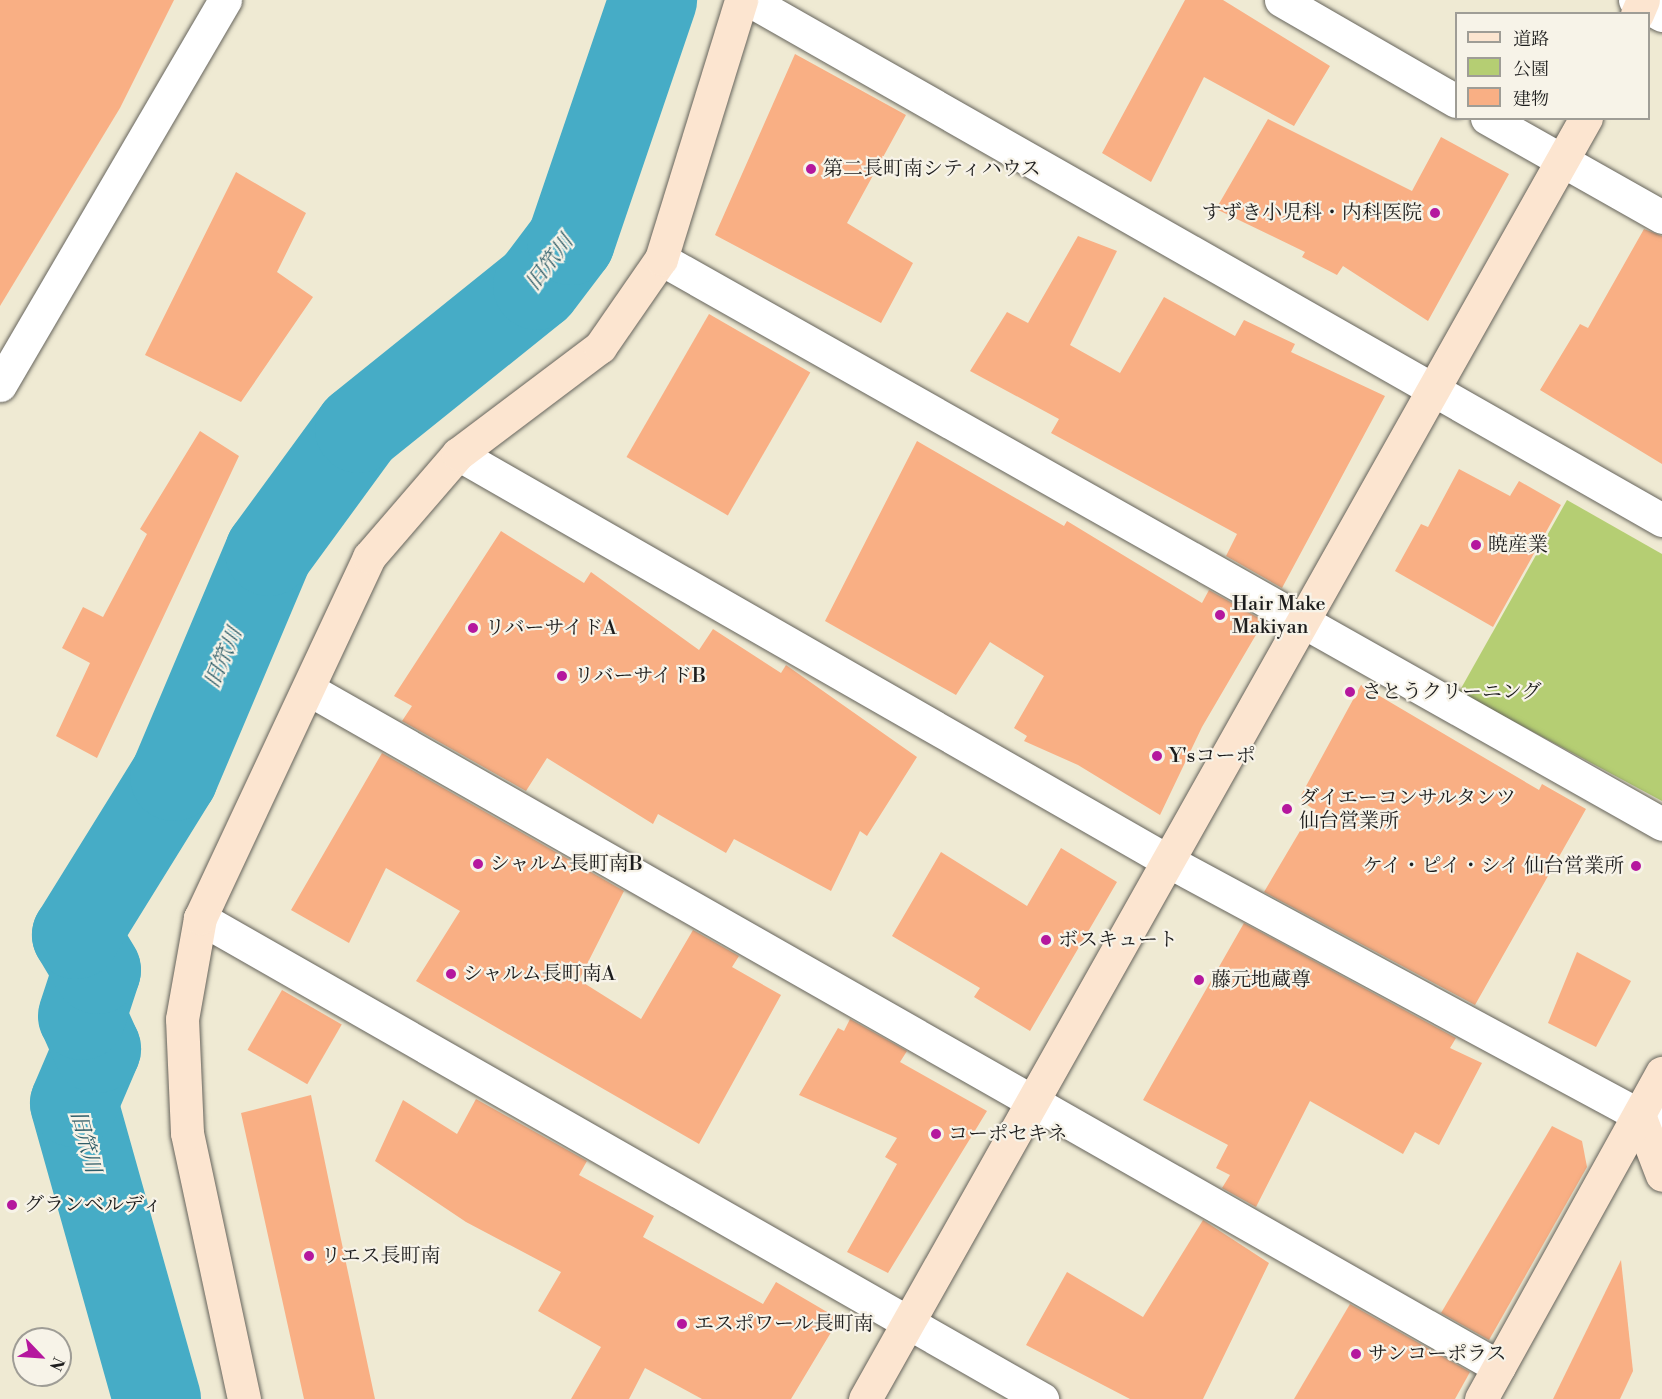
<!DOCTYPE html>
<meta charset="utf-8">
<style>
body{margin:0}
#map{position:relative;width:1662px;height:1399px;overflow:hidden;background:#efead3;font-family:"Libre Bodoni","Noto Serif JP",serif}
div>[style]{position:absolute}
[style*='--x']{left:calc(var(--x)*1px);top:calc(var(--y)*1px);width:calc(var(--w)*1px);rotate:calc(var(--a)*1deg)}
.green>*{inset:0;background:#b5ce73}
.river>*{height:88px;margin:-44px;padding:0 44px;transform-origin:44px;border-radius:44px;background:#46acc6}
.building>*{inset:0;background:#f9af84;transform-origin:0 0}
.roads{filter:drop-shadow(0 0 2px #66645c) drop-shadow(0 0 2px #66645c)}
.street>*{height:33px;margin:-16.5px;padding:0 16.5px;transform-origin:16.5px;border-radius:16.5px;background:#fff}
.secondary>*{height:33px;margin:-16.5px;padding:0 16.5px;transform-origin:16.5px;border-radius:16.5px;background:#fce5d0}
.dots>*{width:16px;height:16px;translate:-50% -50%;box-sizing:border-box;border:3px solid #f7f3e8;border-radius:50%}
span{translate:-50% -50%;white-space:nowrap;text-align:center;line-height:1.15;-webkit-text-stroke:4.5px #f7f3e8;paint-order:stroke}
.poi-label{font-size:20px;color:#1c1c1c}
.left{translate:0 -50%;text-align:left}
.right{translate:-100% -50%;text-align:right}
.water-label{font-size:21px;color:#2f5d68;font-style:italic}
.legend{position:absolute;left:1455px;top:12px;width:195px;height:108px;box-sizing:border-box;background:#f7f3e8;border:2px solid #9f9d96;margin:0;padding:8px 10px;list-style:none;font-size:18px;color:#1c1c1c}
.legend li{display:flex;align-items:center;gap:12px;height:30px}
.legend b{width:30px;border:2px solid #9f9d96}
.north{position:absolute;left:12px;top:1327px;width:60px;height:60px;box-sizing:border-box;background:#f7f3e8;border:2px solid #9f9d96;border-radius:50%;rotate:115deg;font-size:16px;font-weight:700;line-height:24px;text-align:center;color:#1c1c1c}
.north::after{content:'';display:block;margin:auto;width:21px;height:27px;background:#b5179e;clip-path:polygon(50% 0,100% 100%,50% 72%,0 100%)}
</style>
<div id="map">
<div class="green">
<i style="clip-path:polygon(1567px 500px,1662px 554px,1662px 801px,1459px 692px)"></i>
</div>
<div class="river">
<i style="--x:157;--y:1399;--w:307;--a:-105.7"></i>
<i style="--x:74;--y:1103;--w:59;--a:-66.9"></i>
<i style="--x:97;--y:1049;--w:36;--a:-114"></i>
<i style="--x:82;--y:1016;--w:48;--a:-71.9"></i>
<i style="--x:97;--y:970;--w:41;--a:-121"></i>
<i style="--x:76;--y:935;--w:186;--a:-58.2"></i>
<i style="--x:174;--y:777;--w:244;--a:-67.1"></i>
<i style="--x:269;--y:552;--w:152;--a:-53.8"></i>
<i style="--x:359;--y:429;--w:228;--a:-38.8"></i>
<i style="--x:537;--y:286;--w:56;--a:-52.9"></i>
<i style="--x:571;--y:241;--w:255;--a:-71.2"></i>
</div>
<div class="building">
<i style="clip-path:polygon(0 0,174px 0,120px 108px,0 306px)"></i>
<i style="clip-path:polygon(1185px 0,1223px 0,1330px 66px,1294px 126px,1204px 77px,1151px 182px,1102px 153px)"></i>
<i style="clip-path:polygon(795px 54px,906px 115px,847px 223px,913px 263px,881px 323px,715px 235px)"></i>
<i style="clip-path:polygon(1268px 119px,1412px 191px,1441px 137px,1509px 174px,1428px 321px,1343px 266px,1337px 275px,1302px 257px,1305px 252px,1216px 209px)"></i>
<i style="clip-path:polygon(236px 172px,306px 213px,277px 272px,313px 297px,241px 402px,145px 355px)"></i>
<i style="clip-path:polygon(1644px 229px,1662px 236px,1662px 464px,1540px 390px,1580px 324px,1588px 328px)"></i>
<i style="clip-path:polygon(1078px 236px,1117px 251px,1070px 345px,1120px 373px,1164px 297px,1235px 336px,1244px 320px,1295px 344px,1291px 352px,1385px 396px,1282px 588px,1226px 556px,1237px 534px,1051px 433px,1059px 419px,970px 371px,1007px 312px,1028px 323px)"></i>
<i style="left:709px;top:314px;width:117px;height:165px;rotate:30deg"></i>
<i style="clip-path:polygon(200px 431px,239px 456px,97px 758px,56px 736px,90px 663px,62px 648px,83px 607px,103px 617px,147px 534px,140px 529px)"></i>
<i style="clip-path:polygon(917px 441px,1064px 526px,1067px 521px,1202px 603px,1209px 590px,1264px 621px,1202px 727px,1160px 815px,1078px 765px,1024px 741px,1027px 736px,1014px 728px,1044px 676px,990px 642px,956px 695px,825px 621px)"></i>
<i style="clip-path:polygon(1459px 469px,1510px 496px,1519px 481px,1561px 505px,1493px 627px,1395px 571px,1421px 524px,1428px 527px)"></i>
<i style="clip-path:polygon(501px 531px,584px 583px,591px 572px,699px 650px,713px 629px,781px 673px,786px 665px,917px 757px,867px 836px,860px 831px,831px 891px,734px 839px,726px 853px,658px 814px,653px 824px,547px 758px,526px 791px,402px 721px,412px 706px,394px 696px)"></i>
<i style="clip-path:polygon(1361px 685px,1539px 790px,1542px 784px,1586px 809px,1475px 1005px,1264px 892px,1313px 809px,1299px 799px)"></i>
<i style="clip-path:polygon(382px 753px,624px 891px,579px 980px,641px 1019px,693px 930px,739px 956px,732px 967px,781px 995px,699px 1144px,416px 981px,460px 911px,386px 868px,349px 943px,291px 910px)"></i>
<i style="clip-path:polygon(1061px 848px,1117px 882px,1030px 1031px,974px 997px,980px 988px,892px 936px,941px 852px,1027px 906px)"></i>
<i style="clip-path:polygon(1244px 923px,1456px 1038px,1450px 1048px,1482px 1063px,1439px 1145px,1415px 1132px,1403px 1154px,1310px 1101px,1256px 1207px,1222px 1188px,1230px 1175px,1216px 1168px,1228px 1145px,1143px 1100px)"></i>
<i style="clip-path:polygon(1577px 952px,1631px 981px,1596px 1047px,1548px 1023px)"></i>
<i style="left:282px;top:990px;width:69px;height:69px;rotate:30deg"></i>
<i style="clip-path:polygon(850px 1019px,907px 1051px,900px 1062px,987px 1111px,888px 1273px,847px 1252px,897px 1164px,885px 1157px,897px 1138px,799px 1095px,838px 1028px,844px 1031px)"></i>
<i style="clip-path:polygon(311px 1095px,339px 1230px,375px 1399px,304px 1399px,241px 1113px)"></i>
<i style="clip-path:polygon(476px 1099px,587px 1161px,579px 1175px,654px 1216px,643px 1237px,763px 1304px,776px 1282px,839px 1319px,791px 1399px,702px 1399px,645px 1368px,629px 1399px,571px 1399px,601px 1347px,538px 1311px,561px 1272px,466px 1222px,375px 1161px,403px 1100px,457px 1134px)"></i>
<i style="clip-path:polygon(1552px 1126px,1582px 1141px,1587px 1167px,1489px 1340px,1441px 1313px)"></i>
<i style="clip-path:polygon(1203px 1220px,1269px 1263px,1203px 1399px,1130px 1399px,1026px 1345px,1067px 1272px,1143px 1317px)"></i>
<i style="clip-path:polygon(1621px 1260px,1633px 1371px,1620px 1399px,1553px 1399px)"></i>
<i style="clip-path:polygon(1350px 1304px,1470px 1372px,1455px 1399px,1294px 1399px)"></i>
</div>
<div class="roads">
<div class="street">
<i style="--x:749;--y:0;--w:1051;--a:29.66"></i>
<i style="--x:1281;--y:0;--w:202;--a:30"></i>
<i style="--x:1635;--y:0;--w:31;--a:29"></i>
<i style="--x:1487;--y:118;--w:201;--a:29.5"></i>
<i style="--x:661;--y:259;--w:1149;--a:29.44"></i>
<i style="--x:0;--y:385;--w:446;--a:-59.7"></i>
<i style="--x:458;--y:454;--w:818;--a:29.82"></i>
<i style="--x:1168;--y:861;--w:535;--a:28.34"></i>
<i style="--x:1639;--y:1115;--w:23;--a:7"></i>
<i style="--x:310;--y:690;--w:1368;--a:29.66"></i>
<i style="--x:200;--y:918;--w:970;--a:29.74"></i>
</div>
<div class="secondary">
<i style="--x:1637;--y:14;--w:15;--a:-67"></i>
<i style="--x:1639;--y:1115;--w:64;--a:69"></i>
<i style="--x:244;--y:1399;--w:272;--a:-102.1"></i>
<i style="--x:187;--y:1133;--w:114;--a:-92.5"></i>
<i style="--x:182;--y:1019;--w:103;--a:-79.9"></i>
<i style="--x:200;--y:918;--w:399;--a:-64.9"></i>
<i style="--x:369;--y:557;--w:136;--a:-49.2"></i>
<i style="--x:458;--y:454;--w:178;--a:-37"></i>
<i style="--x:600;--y:347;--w:107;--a:-55.3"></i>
<i style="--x:661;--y:259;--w:271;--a:-72.8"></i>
<i style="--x:865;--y:1399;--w:1470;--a:-60.63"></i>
<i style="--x:1481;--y:1399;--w:373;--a:-61"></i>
</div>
</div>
<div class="dots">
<i style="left:811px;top:169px;background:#b5179e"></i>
<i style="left:1435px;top:213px;background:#b5179e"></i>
<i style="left:1476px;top:545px;background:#b5179e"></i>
<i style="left:1220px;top:615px;background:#b5179e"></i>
<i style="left:473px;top:628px;background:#b5179e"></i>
<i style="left:562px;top:676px;background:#b5179e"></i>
<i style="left:1350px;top:692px;background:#b5179e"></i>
<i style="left:1157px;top:756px;background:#b5179e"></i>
<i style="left:1287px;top:809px;background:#b5179e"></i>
<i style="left:478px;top:864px;background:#b5179e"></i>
<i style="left:1636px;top:866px;background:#b5179e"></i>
<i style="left:1046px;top:940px;background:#b5179e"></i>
<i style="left:451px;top:974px;background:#b5179e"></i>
<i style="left:1199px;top:980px;background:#b5179e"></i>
<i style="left:936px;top:1134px;background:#b5179e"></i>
<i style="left:12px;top:1205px;background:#b5179e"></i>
<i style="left:309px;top:1256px;background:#b5179e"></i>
<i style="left:682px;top:1324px;background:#b5179e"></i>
<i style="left:1356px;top:1354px;background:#b5179e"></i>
</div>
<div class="poi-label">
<span class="left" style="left:823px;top:169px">第二長町南シティハウス</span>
<span class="right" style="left:1422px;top:213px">すずき小児科・内科医院</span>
<span class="left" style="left:1488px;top:545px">暁産業</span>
<span class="left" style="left:1232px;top:616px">Hair Make<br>Makiyan</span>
<span class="left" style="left:485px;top:628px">リバーサイドA</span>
<span class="left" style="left:574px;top:676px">リバーサイドB</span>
<span class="left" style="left:1362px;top:692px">さとうクリーニング</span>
<span class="left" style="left:1169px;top:756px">Y'sコーポ</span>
<span class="left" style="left:1299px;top:810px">ダイエーコンサルタンツ<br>仙台営業所</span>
<span class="left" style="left:490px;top:864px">シャルム長町南B</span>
<span class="right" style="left:1624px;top:866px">ケイ・ピイ・シイ 仙台営業所</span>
<span class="left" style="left:1058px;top:940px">ボスキュート</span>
<span class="left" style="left:463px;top:974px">シャルム長町南A</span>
<span class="left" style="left:1211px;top:980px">藤元地蔵尊</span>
<span class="left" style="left:948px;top:1134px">コーポセキネ</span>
<span class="left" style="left:24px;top:1205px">グランベルディ</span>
<span class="left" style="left:321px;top:1256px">リエス長町南</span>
<span class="left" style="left:694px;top:1324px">エスポワール長町南</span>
<span class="left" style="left:1368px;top:1354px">サンコーポラス</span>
</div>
<div class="water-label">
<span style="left:550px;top:263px;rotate:-53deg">旧笊川</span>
<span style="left:224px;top:658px;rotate:-67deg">旧笊川</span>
<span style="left:85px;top:1142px;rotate:75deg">旧笊川</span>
</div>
<ul class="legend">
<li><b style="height:8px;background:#fce5d0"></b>道路</li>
<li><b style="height:16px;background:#b5ce73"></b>公園</li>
<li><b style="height:16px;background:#f9af84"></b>建物</li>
</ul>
<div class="north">N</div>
</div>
